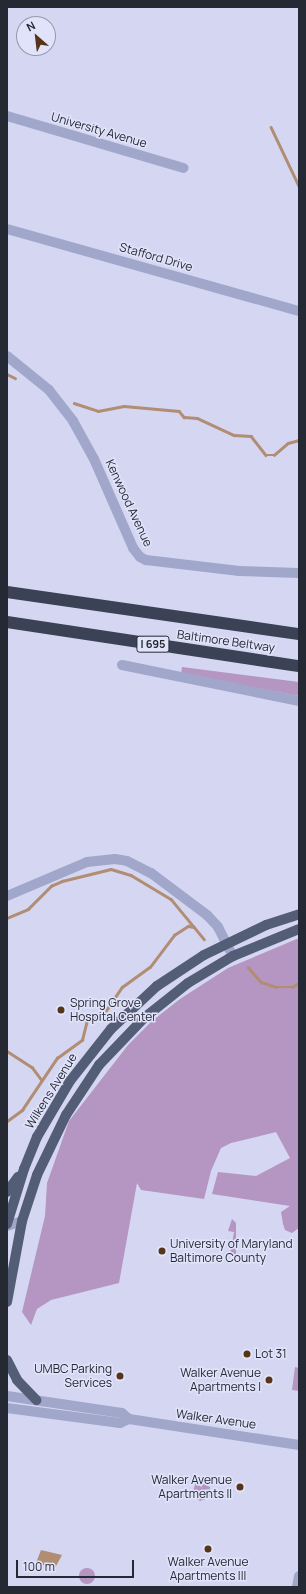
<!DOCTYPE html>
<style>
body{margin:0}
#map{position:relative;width:306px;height:1594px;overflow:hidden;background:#d5d7f2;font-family:Manrope,sans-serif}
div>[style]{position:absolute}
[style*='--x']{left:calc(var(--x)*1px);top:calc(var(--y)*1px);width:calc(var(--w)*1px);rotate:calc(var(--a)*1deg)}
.green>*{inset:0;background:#b595c1}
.round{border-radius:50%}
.water>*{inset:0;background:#b08d73}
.stream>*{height:2.5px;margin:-1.25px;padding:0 1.25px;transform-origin:1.25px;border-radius:1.25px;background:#b08d73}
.minor>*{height:10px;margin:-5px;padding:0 5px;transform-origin:5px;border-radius:5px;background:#a1a7ca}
.major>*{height:10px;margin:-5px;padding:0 5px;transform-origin:5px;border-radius:5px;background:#545d76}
.highway>*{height:12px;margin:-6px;padding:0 6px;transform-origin:6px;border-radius:6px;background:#3b4255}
.dots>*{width:11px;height:11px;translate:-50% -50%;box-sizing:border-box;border:2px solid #e1e3fa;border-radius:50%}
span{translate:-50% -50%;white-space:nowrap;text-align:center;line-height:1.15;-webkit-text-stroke:3px #e1e3fa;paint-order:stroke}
.shield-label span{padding:1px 3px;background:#e1e3fa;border:1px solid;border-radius:3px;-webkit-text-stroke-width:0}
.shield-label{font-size:11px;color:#242933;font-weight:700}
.street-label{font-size:12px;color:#242933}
.poi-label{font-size:12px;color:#242933}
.left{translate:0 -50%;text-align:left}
.right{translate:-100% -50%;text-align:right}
.frame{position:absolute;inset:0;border:8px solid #242933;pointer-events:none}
.north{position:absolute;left:16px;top:16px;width:40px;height:40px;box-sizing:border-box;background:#e1e3fa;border:1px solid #9599aa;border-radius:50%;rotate:332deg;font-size:11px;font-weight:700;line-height:16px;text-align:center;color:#242933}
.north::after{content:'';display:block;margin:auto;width:14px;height:18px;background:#563418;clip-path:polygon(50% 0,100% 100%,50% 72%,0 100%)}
.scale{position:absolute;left:16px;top:1560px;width:118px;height:18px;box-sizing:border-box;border:2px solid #242933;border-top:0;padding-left:5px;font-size:12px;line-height:14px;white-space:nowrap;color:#242933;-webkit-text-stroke:3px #e1e3fa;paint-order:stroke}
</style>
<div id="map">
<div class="green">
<i style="clip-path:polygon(182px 667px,299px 682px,299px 696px,181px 674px)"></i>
<i style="clip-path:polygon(299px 938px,299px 1228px,292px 1233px,285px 1230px,283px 1224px,281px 1212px,290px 1206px,212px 1194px,218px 1172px,256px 1176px,290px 1158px,276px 1132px,231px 1143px,221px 1148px,211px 1171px,204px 1199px,141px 1190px,137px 1183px,119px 1283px,51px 1300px,37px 1309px,31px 1325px,22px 1312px,45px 1216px,47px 1183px,69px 1121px,128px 1045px,152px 1021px,180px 999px,228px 968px)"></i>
<i style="clip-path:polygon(232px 1219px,236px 1223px,236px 1255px,230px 1254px,234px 1232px,228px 1231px)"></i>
<i style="clip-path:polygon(295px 1367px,299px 1368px,299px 1391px,292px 1390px)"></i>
<i style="clip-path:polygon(196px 1481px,210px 1487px,209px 1498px,200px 1501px,195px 1498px,193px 1492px)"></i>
<i class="round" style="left:79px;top:1568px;width:16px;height:16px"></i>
</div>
<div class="water">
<i style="clip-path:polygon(41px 1550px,62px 1555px,55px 1568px,36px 1563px)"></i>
</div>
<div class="stream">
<i style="--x:271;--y:127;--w:65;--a:64.6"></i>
<i style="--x:7;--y:374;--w:9;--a:27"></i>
<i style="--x:74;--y:403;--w:25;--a:18"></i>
<i style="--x:98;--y:411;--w:26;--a:-11"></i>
<i style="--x:124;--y:406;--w:55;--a:5.2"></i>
<i style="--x:179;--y:411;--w:8;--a:50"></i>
<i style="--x:184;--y:417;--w:13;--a:4"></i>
<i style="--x:197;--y:418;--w:41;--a:24.7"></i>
<i style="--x:234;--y:435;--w:17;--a:3"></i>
<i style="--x:251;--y:436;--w:24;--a:52"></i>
<i style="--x:266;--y:455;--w:8;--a:0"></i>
<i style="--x:274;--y:455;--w:18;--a:-41"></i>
<i style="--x:288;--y:443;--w:11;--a:-15"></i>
<i style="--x:7;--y:918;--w:23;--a:-23"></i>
<i style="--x:28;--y:909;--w:33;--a:-45"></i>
<i style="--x:51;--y:886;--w:12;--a:-24"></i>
<i style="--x:62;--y:881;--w:50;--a:-13.8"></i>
<i style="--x:111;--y:869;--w:21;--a:17"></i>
<i style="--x:131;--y:875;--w:47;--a:31"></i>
<i style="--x:171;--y:899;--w:52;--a:50.5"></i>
<i style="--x:248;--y:967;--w:20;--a:49"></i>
<i style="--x:261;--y:982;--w:16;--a:18"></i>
<i style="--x:276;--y:987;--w:16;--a:0"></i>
<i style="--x:292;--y:987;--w:8;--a:-30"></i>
<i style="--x:7;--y:1051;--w:30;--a:33"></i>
<i style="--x:32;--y:1067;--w:15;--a:53"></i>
<i style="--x:7;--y:1121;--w:19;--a:-36"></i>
<i style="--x:22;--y:1110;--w:63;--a:-56.1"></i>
<i style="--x:57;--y:1058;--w:31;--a:-36"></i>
<i style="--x:82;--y:1040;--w:25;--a:-76"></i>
<i style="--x:88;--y:1016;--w:8;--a:7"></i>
<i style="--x:96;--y:1017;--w:10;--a:-29"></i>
<i style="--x:105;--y:1012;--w:30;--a:-56"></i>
<i style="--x:122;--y:987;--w:34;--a:-36"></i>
<i style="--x:150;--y:967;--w:40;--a:-53"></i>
<i style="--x:174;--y:935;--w:17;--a:-33"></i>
<i style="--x:188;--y:926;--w:6;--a:9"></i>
</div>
<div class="minor">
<i style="--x:7;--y:116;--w:184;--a:16.4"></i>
<i style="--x:7;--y:229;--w:303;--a:15.7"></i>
<i style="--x:7;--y:356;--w:54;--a:39"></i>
<i style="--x:49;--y:390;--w:39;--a:52"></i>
<i style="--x:73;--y:421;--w:43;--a:61.1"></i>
<i style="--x:94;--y:459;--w:97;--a:66.3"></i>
<i style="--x:133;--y:548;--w:11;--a:52"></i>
<i style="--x:140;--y:557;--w:7;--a:27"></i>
<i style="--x:146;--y:560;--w:94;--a:6.7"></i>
<i style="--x:239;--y:571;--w:60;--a:1.9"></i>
<i style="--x:122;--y:665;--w:181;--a:11.5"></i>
<i style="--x:7;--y:896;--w:87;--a:-23"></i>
<i style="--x:87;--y:862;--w:28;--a:-6"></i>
<i style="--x:115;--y:859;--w:12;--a:9"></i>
<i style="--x:127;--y:861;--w:27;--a:27"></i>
<i style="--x:151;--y:873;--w:70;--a:36.9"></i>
<i style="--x:207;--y:915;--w:16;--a:47"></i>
<i style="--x:218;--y:927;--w:33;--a:63"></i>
<i style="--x:7;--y:1226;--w:16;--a:-18"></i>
<i style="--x:7;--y:1396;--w:116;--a:8.4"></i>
<i style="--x:122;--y:1413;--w:9;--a:41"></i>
<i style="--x:7;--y:1408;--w:114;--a:7.6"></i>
<i style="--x:120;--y:1423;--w:10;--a:-24"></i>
<i style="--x:129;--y:1419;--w:172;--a:8.7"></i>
<i style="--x:297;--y:1587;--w:11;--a:-80"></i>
</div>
<div class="major">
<i style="--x:7;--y:1192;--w:19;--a:-54"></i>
<i style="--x:7;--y:1224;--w:58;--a:-72.8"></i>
<i style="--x:24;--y:1169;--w:35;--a:-68"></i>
<i style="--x:37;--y:1137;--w:65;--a:-59.5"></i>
<i style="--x:70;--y:1081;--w:66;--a:-51.7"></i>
<i style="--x:111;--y:1029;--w:63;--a:-43.1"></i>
<i style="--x:157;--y:986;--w:56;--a:-33.4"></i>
<i style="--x:204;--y:955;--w:69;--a:-25.8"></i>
<i style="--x:266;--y:925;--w:35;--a:-18"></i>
<i style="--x:7;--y:1302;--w:82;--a:-79.5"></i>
<i style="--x:22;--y:1221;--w:48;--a:-71.9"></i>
<i style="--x:37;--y:1175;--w:67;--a:-64.2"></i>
<i style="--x:66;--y:1115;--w:60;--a:-56.6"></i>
<i style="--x:99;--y:1065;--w:65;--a:-46.2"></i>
<i style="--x:144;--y:1018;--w:56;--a:-38.5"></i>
<i style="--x:188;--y:983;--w:52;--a:-31"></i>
<i style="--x:233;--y:956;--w:71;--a:-22.2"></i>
<i style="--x:7;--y:1360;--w:22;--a:63"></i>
<i style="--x:17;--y:1380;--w:28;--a:46"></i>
</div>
<div class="highway">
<i style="--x:7;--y:592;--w:295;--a:8.2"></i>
<i style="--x:7;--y:622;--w:295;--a:8.6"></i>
</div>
<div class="dots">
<i style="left:61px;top:1010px;background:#563418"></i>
<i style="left:162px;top:1251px;background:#563418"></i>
<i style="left:247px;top:1354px;background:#563418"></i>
<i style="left:120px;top:1376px;background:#563418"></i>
<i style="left:269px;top:1380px;background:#563418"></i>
<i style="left:240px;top:1487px;background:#563418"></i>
<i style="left:208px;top:1549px;background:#563418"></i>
</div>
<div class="shield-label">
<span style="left:153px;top:644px">I 695</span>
</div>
<div class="street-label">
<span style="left:99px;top:130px;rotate:16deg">University Avenue</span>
<span style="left:156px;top:257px;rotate:16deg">Stafford Drive</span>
<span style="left:129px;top:503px;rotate:65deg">Kenwood Avenue</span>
<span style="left:226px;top:641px;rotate:8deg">Baltimore Beltway</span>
<span style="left:51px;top:1091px;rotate:-58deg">Wilkens Avenue</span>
<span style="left:216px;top:1419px;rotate:8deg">Walker Avenue</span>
</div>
<div class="poi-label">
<span class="left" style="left:70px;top:1010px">Spring Grove<br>Hospital Center</span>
<span class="left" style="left:170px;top:1251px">University of Maryland<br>Baltimore County</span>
<span class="left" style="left:255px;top:1354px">Lot 31</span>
<span class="right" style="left:112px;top:1376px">UMBC Parking<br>Services</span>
<span class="right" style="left:261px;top:1380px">Walker Avenue<br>Apartments I</span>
<span class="right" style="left:232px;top:1487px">Walker Avenue<br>Apartments II</span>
<span style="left:208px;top:1569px">Walker Avenue<br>Apartments III</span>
</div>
<div class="frame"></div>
<div class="north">N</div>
<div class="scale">100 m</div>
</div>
